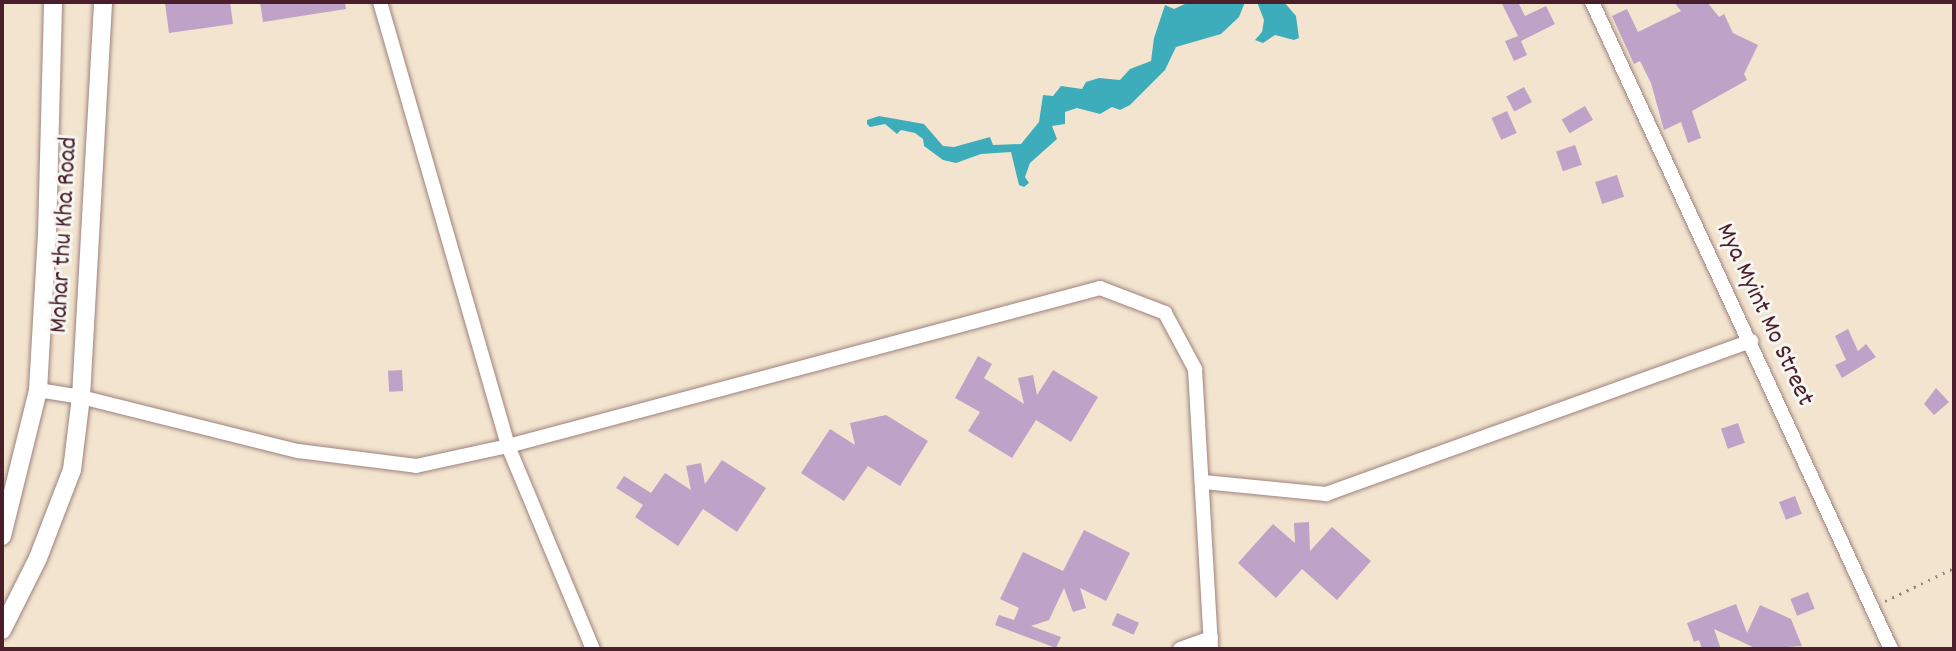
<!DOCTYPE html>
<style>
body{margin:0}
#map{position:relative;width:1956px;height:651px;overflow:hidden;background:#f3e4cf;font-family:Dekko,sans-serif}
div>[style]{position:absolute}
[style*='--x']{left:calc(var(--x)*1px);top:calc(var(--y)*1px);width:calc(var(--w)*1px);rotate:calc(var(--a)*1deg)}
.water>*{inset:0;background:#3eadbb}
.building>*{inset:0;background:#bfa2c8;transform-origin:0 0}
.path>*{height:3px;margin-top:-1.5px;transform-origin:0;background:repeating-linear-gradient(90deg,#9e827d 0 2px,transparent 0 8px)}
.roads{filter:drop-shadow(0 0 2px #9e827d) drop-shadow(0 0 2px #9e827d)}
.street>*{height:14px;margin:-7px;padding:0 7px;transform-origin:7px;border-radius:7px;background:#fff}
.secondary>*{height:18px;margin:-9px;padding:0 9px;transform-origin:9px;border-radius:9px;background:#fff}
span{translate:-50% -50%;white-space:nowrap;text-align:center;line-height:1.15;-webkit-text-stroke:6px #f6f6f2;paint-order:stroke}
.street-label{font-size:26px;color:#4a1f2b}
.frame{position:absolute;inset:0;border:4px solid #4a1f2b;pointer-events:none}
</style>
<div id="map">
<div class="water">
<i style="clip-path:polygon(1245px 2px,1239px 17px,1221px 34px,1176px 47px,1165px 70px,1130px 105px,1120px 110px,1112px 107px,1100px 114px,1077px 108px,1065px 112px,1065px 124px,1052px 126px,1057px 139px,1030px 163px,1025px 177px,1029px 183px,1024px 187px,1019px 185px,1011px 152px,981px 154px,956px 163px,943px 160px,924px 146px,923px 139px,915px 133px,901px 130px,897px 134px,885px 124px,870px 127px,867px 124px,867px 120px,879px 116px,924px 124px,943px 146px,954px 147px,990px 137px,993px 145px,1021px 144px,1039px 122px,1043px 95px,1053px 96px,1061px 86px,1082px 89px,1086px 82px,1099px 78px,1120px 80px,1130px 69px,1151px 61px,1154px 38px,1165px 5px,1174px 9px,1187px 3px)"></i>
<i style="clip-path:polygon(1257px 2px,1284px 2px,1296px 16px,1299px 38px,1294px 40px,1275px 35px,1263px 43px,1255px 40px,1262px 32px,1264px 20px)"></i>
</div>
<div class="building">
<i style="clip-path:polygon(230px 2px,233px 24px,169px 33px,165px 3px)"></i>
<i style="clip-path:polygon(260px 2px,345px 2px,346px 9px,263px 22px)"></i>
<i style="clip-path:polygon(1501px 2px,1518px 2px,1525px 16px,1546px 6px,1555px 24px,1521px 41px,1527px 55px,1514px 61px,1505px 41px,1518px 36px)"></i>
<i style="clip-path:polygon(1674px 2px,1707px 2px,1719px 17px,1724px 14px,1733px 33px,1758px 45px,1744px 74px,1747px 80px,1692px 111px,1701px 138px,1688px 143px,1681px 122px,1664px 130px,1651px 83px,1640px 61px,1634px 64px,1612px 16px,1627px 9px,1638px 32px,1681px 11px)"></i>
<i style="left:1524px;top:87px;width:17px;height:20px;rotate:62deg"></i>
<i style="left:1585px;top:106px;width:16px;height:27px;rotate:60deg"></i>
<i style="left:1507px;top:111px;width:24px;height:17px;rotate:66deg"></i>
<i style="left:1575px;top:145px;width:21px;height:20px;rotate:71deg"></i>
<i style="left:1617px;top:175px;width:23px;height:23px;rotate:72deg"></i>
<i style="clip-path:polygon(1848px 329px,1858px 351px,1866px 344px,1876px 357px,1842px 378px,1835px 365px,1846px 360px,1835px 336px)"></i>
<i style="clip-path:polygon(978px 356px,992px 364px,984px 378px,1024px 404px,1018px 378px,1033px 375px,1037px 395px,1053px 370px,1098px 397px,1071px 442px,1036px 420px,1012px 458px,968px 431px,980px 412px,955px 398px)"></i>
<i style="left:402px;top:370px;width:21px;height:14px;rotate:87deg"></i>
<i style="clip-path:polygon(1936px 388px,1949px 402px,1934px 415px,1924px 404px)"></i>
<i style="clip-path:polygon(886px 415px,928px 441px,900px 486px,868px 466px,844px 501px,801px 473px,830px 429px,855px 445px,850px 423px)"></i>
<i style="left:1738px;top:423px;width:21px;height:18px;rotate:71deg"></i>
<i style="clip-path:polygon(722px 460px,766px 488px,737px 532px,703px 509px,678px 546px,635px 517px,643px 505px,616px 488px,624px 476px,651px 493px,665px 473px,691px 490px,686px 466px,701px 463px,705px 484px)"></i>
<i style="left:1795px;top:496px;width:19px;height:17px;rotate:69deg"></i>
<i style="clip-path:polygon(1309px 522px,1310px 551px,1332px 527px,1371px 561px,1337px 600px,1302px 569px,1276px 598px,1238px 563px,1273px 524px,1295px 543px,1294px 523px)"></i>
<i style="clip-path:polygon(1084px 530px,1130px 553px,1106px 601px,1080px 588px,1086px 608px,1073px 612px,1064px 588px,1049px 620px,1031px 626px,1061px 637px,1056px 648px,995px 625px,999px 615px,1014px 620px,1019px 608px,1000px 599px,1023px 552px,1063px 571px)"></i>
<i style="left:1808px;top:592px;width:18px;height:19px;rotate:68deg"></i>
<i style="clip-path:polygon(1736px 604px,1747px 633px,1760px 605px,1791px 619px,1802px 646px,1757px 649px,1714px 629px,1721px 649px,1702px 649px,1699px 640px,1694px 642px,1687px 623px)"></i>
<i style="left:1117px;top:613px;width:24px;height:13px;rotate:24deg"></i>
</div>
<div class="path">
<i style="--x:1885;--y:601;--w:76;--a:-25.6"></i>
</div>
<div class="roads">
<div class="street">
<i style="--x:380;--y:2;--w:462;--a:73.9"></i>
<i style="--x:508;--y:446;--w:220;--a:67.3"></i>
<i style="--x:1592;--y:2;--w:713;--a:65.2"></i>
<i style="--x:38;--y:390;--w:44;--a:9.2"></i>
<i style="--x:81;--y:397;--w:224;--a:14"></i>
<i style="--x:298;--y:451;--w:119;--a:7.2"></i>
<i style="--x:416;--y:466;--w:94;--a:-12.3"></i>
<i style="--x:508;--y:446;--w:613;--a:-14.94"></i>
<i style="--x:1100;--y:288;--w:70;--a:21"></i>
<i style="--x:1165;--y:313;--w:64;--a:61.8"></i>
<i style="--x:1195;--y:369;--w:280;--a:86.7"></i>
<i style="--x:1203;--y:482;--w:124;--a:5.6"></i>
<i style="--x:1326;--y:494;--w:452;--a:-19.8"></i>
<i style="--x:1180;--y:649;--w:33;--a:-20"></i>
</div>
<div class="secondary">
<i style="--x:2;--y:536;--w:150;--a:-76.1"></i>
<i style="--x:38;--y:390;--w:155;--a:-86.7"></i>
<i style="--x:47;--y:235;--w:233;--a:-88.5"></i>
<i style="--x:2;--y:630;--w:80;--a:-63.4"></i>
<i style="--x:38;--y:558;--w:94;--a:-68.9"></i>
<i style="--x:72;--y:470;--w:74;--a:-83"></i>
<i style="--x:81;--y:397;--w:396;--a:-86.8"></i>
</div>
</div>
<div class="street-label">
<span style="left:65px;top:235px;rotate:-87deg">Mahar thu Kha Road</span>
<span style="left:1764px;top:315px;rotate:65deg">Mya Myint Mo Street</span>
</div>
<div class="frame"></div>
</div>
